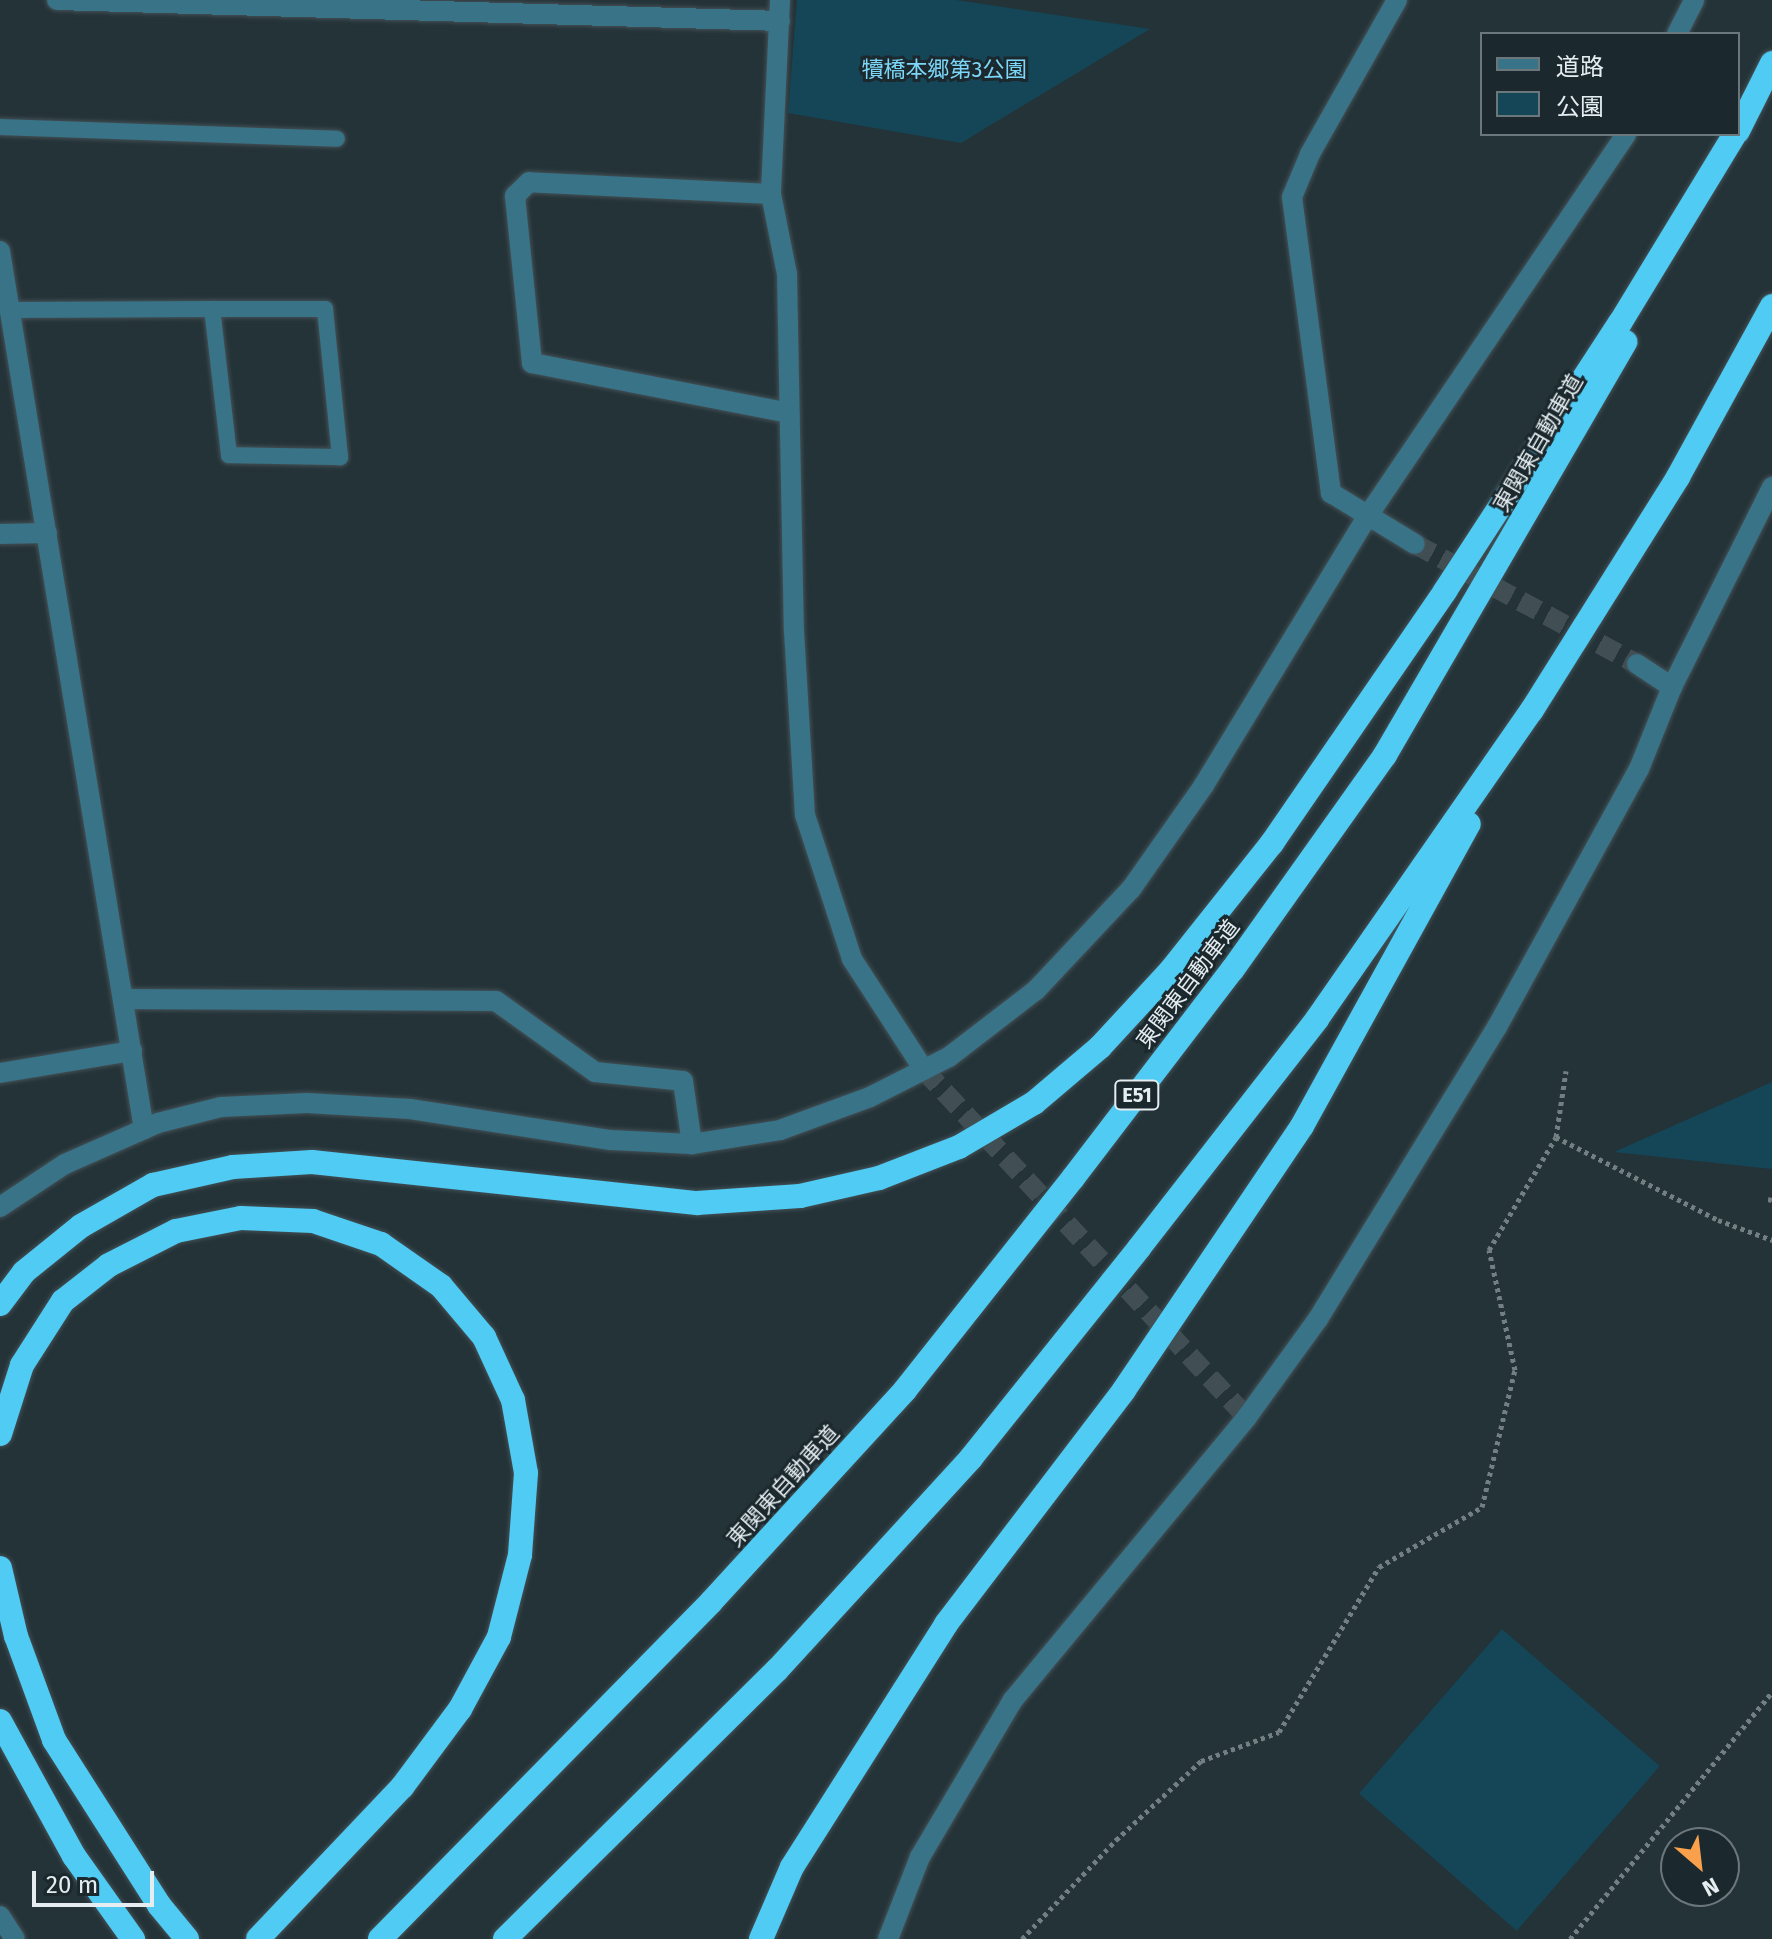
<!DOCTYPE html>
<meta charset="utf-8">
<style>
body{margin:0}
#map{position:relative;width:1772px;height:1939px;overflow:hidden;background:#243338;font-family:"Fira Sans","Noto Sans JP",sans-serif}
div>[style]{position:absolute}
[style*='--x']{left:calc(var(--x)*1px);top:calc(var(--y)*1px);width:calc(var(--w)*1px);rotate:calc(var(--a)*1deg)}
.green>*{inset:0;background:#144657;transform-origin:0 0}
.street-tunnel>*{height:20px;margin-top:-10px;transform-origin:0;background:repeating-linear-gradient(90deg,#414f54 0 20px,transparent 0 30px)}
.path>*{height:5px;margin-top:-2.5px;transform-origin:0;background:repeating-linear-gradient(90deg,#737f83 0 4px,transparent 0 8px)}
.roads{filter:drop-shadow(0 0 2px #435156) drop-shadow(0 0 2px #435156)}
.lane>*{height:16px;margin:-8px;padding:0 8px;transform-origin:8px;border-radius:8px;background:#397388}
.street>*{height:20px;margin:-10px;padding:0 10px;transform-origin:10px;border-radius:10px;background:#397388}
.highway>*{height:24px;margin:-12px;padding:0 12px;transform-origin:12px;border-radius:12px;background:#4fcbf4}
span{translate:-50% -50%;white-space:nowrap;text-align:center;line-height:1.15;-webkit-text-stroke:6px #1b292e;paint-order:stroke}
.shield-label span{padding:2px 6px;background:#1b292e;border:2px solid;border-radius:6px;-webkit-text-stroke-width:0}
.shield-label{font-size:20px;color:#e5edf1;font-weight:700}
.park-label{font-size:22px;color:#7bd6f7}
.street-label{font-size:22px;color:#e5edf1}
.legend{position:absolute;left:1480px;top:32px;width:260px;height:104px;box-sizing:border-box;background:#1b292e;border:2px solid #6c777c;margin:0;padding:10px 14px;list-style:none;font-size:24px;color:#e5edf1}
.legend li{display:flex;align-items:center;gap:16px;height:40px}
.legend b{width:40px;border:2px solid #6c777c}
.north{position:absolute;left:1660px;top:1827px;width:80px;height:80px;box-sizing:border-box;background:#1b292e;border:2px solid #6c777c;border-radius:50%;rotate:152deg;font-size:22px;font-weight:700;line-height:32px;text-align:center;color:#e5edf1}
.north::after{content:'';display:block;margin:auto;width:28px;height:36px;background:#f9a04c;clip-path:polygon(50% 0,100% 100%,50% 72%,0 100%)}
.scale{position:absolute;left:32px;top:1871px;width:122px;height:36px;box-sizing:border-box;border:4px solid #e5edf1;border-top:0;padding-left:10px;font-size:24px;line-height:28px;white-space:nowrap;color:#e5edf1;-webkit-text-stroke:6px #1b292e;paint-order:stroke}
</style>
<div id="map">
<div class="green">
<i style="clip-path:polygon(797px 0,956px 0,1150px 29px,961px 143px,788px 113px)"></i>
<i style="clip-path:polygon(1772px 1082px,1772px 1169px,1614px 1152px)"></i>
<i style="left:1502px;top:1629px;width:209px;height:218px;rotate:41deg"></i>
</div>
<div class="street-tunnel">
<i style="--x:1415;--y:544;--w:252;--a:28.4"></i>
<i style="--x:924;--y:1070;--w:474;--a:47.1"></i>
</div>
<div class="path">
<i style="--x:1556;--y:1137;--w:67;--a:-81.4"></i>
<i style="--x:1768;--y:1199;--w:4;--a:14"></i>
<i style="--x:1022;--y:1939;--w:137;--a:-46.5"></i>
<i style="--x:1116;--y:1840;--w:116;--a:-42.9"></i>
<i style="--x:1201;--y:1761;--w:83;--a:-20.4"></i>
<i style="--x:1279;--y:1732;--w:193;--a:-58.8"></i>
<i style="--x:1379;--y:1567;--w:119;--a:-30.2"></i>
<i style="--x:1482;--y:1507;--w:141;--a:-76.5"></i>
<i style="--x:1515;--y:1370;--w:123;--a:-102.2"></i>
<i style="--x:1489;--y:1250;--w:131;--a:-59.3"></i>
<i style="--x:1556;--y:1137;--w:182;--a:27.1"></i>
<i style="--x:1718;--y:1220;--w:58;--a:20.3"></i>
<i style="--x:1570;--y:1939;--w:319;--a:-50.7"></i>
</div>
<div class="roads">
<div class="lane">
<i style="--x:0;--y:127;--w:337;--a:2"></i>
<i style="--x:10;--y:310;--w:202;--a:-0.3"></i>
<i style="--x:212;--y:309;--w:113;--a:0"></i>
<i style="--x:325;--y:309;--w:149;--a:84.2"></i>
<i style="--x:340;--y:457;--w:111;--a:-179"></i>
<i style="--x:229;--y:455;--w:147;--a:-96.6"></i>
</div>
<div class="street">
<i style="--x:57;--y:0;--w:723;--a:1.66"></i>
<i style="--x:780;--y:0;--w:194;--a:92.7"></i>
<i style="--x:771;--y:194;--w:82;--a:78.7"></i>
<i style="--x:787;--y:274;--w:357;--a:88.9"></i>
<i style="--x:794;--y:631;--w:184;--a:86.6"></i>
<i style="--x:805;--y:815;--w:151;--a:71.9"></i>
<i style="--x:852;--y:959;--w:132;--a:57"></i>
<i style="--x:1397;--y:0;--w:177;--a:119.5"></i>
<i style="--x:1310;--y:154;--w:47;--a:112.7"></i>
<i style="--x:1292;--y:197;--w:299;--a:82.5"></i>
<i style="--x:1331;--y:493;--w:98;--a:31.3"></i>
<i style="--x:1677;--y:34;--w:38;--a:-63"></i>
<i style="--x:771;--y:194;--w:242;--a:-177.2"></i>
<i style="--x:529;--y:182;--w:20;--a:135"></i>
<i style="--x:515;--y:196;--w:168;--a:84.2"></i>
<i style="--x:532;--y:363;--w:262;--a:11"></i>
<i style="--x:0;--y:251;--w:890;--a:80.69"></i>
<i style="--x:0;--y:534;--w:47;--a:-1.2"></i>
<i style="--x:1637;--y:664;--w:42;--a:33.3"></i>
<i style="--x:124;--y:999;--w:372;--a:0.3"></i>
<i style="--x:496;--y:1001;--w:122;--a:35.6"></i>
<i style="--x:595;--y:1072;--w:88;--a:5.8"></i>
<i style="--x:683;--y:1081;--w:64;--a:81.9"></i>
<i style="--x:0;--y:1073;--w:134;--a:-9.5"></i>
<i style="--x:0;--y:1207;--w:78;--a:-33.5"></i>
<i style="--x:65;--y:1164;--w:102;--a:-23.8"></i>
<i style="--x:158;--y:1123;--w:65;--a:-14.3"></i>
<i style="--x:221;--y:1107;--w:86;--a:-2.7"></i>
<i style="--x:307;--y:1103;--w:103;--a:3.3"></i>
<i style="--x:410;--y:1109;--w:203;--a:8.8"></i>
<i style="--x:611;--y:1140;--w:81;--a:2.8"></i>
<i style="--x:692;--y:1144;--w:89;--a:-9"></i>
<i style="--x:780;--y:1130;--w:96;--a:-20.1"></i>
<i style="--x:870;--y:1097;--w:89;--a:-26.9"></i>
<i style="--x:949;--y:1057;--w:110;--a:-37.6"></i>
<i style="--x:1036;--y:990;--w:139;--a:-46.8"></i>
<i style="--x:1131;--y:889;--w:127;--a:-54.9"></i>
<i style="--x:1204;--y:785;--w:317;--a:-58.7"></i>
<i style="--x:1369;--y:514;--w:459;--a:-55.9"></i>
<i style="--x:0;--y:1916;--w:27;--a:57"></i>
<i style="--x:888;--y:1939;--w:88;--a:-68.7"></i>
<i style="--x:920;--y:1857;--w:182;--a:-59.4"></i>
<i style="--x:1013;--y:1700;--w:367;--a:-50.4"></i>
<i style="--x:1247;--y:1417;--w:121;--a:-54.1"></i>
<i style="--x:1318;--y:1319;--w:342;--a:-58.5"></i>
<i style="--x:1497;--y:1027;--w:294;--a:-61.2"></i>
<i style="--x:1639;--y:769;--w:88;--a:-68.1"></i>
<i style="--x:1672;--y:687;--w:224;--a:-63.4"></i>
</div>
<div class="highway">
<i style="--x:1738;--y:131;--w:76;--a:-63.4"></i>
<i style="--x:0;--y:1304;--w:40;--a:-53"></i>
<i style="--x:24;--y:1272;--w:73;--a:-38.9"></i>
<i style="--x:81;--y:1226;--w:83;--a:-29.7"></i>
<i style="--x:153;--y:1185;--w:82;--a:-12.7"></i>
<i style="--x:233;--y:1167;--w:79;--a:-3.6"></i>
<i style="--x:312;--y:1162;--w:387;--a:6.1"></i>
<i style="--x:697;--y:1203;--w:103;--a:-3.9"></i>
<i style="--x:800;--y:1196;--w:81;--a:-12.8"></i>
<i style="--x:879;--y:1178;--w:86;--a:-21.2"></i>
<i style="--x:959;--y:1147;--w:87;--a:-30.4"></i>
<i style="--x:1034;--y:1103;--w:87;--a:-40.3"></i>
<i style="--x:1100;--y:1047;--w:105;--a:-47.3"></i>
<i style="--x:1171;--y:970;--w:162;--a:-51.5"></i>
<i style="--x:1272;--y:843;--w:306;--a:-55.5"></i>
<i style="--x:1445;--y:591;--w:320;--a:-56.9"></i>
<i style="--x:1620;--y:323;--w:221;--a:-58.7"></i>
<i style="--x:0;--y:1434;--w:72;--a:-72.3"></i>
<i style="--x:22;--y:1365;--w:76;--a:-57.4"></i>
<i style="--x:63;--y:1301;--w:58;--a:-38"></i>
<i style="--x:109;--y:1265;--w:75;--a:-26.9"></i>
<i style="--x:176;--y:1231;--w:66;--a:-11.3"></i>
<i style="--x:241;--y:1218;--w:72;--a:2.4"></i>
<i style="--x:313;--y:1221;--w:72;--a:18.7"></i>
<i style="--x:381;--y:1244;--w:73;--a:35"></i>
<i style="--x:441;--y:1286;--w:67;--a:49.9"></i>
<i style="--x:484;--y:1337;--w:69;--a:65.3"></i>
<i style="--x:513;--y:1400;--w:74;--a:79.9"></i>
<i style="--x:526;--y:1473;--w:82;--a:94.2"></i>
<i style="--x:520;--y:1555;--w:85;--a:104.4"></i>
<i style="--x:499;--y:1637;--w:82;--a:118.4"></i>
<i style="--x:460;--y:1709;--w:97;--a:126.6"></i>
<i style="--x:402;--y:1787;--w:209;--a:133.5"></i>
<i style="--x:0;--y:1568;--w:70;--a:76.8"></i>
<i style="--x:16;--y:1636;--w:111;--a:69.9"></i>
<i style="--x:54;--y:1740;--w:196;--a:57.5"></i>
<i style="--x:159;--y:1905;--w:44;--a:50.5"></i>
<i style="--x:0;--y:1721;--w:154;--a:61.3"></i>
<i style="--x:74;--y:1856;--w:102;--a:54.6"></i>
<i style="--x:380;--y:1939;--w:472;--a:-45.5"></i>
<i style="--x:711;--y:1602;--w:287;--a:-47.5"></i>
<i style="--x:905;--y:1390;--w:270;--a:-51.6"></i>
<i style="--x:1073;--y:1178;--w:263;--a:-52.6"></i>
<i style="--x:1233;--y:969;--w:262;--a:-54.6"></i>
<i style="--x:1385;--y:755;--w:478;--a:-59.8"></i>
<i style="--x:505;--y:1939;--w:383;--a:-44.7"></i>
<i style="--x:777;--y:1670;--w:287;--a:-47.5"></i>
<i style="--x:971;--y:1458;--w:269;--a:-51.3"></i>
<i style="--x:1139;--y:1248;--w:290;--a:-52.1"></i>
<i style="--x:1317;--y:1019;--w:376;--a:-55.2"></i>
<i style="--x:1532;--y:710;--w:275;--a:-57.9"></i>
<i style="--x:1678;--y:477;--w:195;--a:-61.2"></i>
<i style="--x:761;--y:1939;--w:78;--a:-66.7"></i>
<i style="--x:792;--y:1867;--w:288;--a:-57.6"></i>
<i style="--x:946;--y:1624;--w:294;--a:-52.7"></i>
<i style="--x:1124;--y:1390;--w:318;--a:-56"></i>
<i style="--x:1302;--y:1126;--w:345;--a:-61.1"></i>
</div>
</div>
<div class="shield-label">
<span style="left:1137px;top:1095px">E51</span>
</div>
<div class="park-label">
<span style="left:944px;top:70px">犢橋本郷第3公園</span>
</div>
<div class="street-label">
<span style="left:1538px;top:443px;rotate:-60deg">東関東自動車道</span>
<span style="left:1188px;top:984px;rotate:-53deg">東関東自動車道</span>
<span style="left:783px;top:1486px;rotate:-48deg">東関東自動車道</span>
</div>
<ul class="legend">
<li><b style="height:10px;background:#397388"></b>道路</li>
<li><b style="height:22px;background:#144657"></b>公園</li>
</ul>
<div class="north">N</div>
<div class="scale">20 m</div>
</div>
